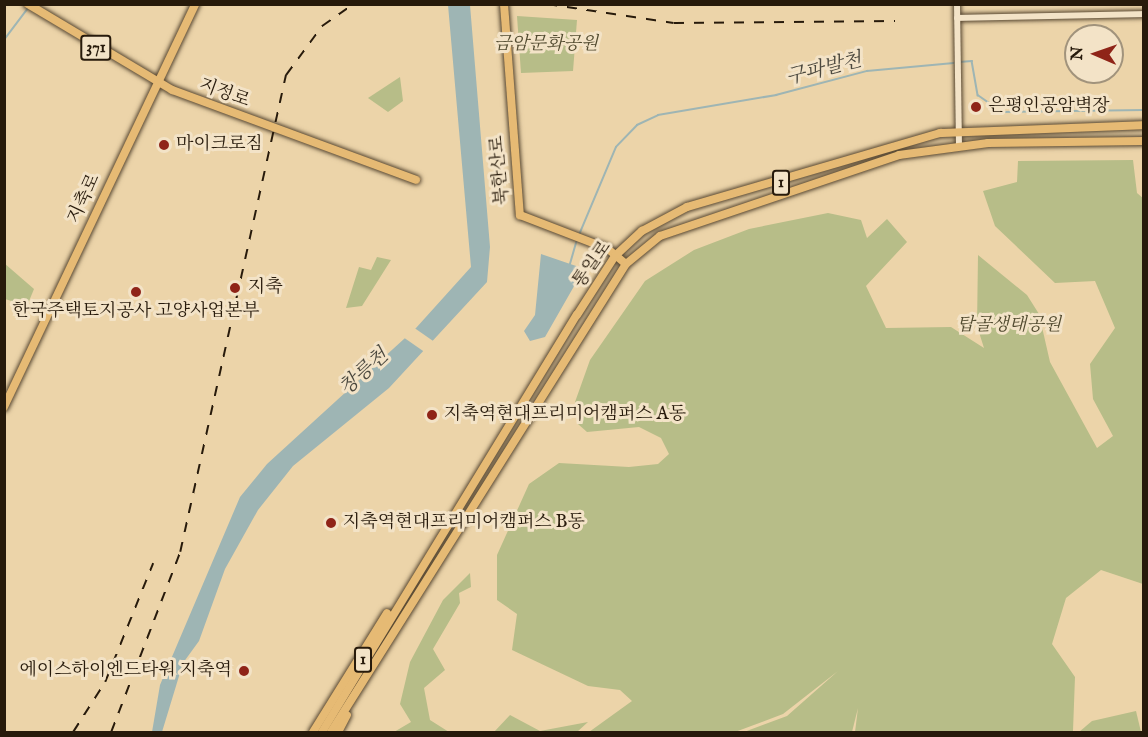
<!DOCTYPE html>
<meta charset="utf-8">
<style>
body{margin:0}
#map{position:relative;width:1148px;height:737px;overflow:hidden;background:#ecd4a9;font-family:"IM FELL English","Noto Serif KR",serif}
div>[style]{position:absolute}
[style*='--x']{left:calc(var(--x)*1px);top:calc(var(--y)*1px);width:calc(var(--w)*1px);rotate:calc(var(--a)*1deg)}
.green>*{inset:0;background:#b7bd88}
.water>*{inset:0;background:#9eb5b4}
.pier>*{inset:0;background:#ecd4a9}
.stream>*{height:1.5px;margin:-0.75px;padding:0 0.75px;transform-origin:0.75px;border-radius:0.75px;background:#9eb5b4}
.roads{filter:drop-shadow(0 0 2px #584832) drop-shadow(0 0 2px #584832)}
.minor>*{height:6px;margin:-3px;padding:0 3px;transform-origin:3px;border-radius:3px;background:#f3e3c7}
.major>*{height:8px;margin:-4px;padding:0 4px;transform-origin:4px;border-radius:4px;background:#e6ba74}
.rail>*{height:1.5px;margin-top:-0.75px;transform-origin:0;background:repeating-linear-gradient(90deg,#271a0b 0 10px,transparent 0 20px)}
.dots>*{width:16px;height:16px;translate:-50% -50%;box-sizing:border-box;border:3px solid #f3e3c7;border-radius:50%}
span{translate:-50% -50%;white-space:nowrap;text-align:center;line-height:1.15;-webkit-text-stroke:6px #f3e3c7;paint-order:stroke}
.shield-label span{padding:2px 4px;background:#f3e3c7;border:2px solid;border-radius:4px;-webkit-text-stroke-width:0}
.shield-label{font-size:16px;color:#271a0b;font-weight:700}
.park-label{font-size:18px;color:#524b30;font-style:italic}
.street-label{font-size:18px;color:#271a0b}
.poi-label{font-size:18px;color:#271a0b}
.left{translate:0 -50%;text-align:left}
.right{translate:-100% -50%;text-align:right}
.water-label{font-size:20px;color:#4b483e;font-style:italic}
.frame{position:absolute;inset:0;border:6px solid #271a0b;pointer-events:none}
.north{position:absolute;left:1064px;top:24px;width:60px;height:60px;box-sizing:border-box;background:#f3e3c7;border:2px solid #a1937c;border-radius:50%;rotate:272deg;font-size:16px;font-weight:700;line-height:24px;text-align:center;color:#271a0b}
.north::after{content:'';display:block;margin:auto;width:21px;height:27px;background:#8f2418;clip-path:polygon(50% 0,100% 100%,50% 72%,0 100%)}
</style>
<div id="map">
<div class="green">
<i style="clip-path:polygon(517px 16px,577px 20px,573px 71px,521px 73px)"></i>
<i style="clip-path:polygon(400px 77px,403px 101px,388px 112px,368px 98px)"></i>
<i style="clip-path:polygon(1133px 160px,1137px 193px,1144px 199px,1143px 584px,1101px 570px,1066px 598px,1052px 644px,1075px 677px,1073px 731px,855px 732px,858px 708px,852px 732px,744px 732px,787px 716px,838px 671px,783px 714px,735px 732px,589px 732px,632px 701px,620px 690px,588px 686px,512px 650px,517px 614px,497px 600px,497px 555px,529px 484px,559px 463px,629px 467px,658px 464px,669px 454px,661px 438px,639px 427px,587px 432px,578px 424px,575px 402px,590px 360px,645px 281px,694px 250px,749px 229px,828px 213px,861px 220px,867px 238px,887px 219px,907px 242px,866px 286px,886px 328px,951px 327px,984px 348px,977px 326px,978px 255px,1027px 295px,1039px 314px,1050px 362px,1097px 448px,1113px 436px,1093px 399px,1090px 364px,1115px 328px,1095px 281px,1055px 283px,995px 226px,983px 191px,1017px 182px,1018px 161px)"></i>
<i style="clip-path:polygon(377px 257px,391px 260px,362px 306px,346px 308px,359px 267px,371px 270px)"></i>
<i style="clip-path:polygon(4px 263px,34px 289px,27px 306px,5px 299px)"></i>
<i style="clip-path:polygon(470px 573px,471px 587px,459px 593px,460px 603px,433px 649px,445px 670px,424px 688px,430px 720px,449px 732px,394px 732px,411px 722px,400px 704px,410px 662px,443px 600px)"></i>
<i style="clip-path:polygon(1136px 711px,1141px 732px,1079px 732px,1092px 721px)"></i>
<i style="clip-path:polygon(510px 715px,540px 731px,588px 722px,577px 732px,494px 732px)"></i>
</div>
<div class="water">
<i style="clip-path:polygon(448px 5px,470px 5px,490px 247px,487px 282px,389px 388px,293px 466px,258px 510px,225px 569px,199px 641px,183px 663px,162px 732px,152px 732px,160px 685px,240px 497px,267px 464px,416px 328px,471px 267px)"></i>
<i style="clip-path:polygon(541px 254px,579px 267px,581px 274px,545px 337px,530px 341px,524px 331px,535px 315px)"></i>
</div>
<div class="pier">
<i style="clip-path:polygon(413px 327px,436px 343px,426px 353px,403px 337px)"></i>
</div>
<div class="stream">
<i style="--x:4;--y:40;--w:39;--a:-53"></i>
<i style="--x:959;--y:62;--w:13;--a:-4"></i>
<i style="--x:972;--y:61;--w:35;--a:80"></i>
<i style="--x:978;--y:95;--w:29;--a:35"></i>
<i style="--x:1002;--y:112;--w:142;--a:-0.8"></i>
<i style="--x:579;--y:235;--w:95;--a:-67.2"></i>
<i style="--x:616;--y:147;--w:30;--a:-46"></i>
<i style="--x:637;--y:125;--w:23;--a:-25"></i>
<i style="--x:658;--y:115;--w:120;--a:-9.6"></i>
<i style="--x:776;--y:95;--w:94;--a:-14.8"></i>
<i style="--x:867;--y:71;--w:87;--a:-5.3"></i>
<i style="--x:570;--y:264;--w:25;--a:-74"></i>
</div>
<div class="roads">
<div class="minor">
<i style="--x:957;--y:4;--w:142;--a:89.2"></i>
<i style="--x:957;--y:18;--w:187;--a:-1.2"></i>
</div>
<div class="major">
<i style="--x:28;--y:4;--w:168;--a:30.8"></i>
<i style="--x:172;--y:90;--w:260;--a:20.2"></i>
<i style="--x:504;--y:4;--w:212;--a:85.7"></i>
<i style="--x:520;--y:215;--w:94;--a:21.1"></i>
<i style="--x:608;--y:249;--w:23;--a:40"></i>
<i style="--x:4;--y:407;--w:446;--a:-64.6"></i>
<i style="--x:313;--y:732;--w:140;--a:-58.1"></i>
<i style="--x:322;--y:732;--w:489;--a:-58.6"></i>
<i style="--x:577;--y:315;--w:70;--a:-57.2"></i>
<i style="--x:615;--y:256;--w:37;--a:-43"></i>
<i style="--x:642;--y:231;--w:51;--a:-28.1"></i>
<i style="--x:687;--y:207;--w:264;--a:-16.3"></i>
<i style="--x:940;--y:133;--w:204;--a:-2.2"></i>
<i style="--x:331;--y:732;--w:553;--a:-57.78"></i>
<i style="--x:626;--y:264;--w:44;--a:-39.5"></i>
<i style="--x:660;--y:236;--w:252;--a:-18.7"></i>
<i style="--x:899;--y:155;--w:90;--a:-7.7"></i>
<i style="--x:988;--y:143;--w:156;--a:-0.7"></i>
<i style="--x:338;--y:732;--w:19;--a:-62"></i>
</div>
</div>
<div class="rail">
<i style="--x:547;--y:4;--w:128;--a:8.5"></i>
<i style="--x:674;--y:23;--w:221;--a:-0.5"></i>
<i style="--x:73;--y:732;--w:59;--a:-57.4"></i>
<i style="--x:105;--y:682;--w:128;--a:-68"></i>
<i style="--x:111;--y:732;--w:193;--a:-69"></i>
<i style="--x:180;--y:552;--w:489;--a:-77.5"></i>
<i style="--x:286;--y:75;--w:61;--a:-53.7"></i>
<i style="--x:322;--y:26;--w:38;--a:-35"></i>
</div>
<div class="dots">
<i style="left:976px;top:107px;background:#8f2418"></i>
<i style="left:164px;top:145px;background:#8f2418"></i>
<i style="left:235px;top:288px;background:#8f2418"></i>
<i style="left:136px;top:292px;background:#8f2418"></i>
<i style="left:432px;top:415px;background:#8f2418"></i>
<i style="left:331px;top:523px;background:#8f2418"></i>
<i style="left:244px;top:671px;background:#8f2418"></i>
</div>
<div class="shield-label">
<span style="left:96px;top:48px">371</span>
<span style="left:781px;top:183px">1</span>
<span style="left:363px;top:660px">1</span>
</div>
<div class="park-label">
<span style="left:546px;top:45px">금암문화공원</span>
<span style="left:1009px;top:326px">탑골생태공원</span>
</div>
<div class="street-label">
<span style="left:224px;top:94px;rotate:20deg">지정로</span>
<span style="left:501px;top:170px;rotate:-95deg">북한산로</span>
<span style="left:85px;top:199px;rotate:-65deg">지축로</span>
<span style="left:593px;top:265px;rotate:-55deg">통일로</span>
</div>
<div class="poi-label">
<span class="left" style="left:988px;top:107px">은평인공암벽장</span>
<span class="left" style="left:176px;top:145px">마이크로짐</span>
<span class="left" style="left:248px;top:288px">지축</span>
<span style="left:136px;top:312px">한국주택토지공사 고양사업본부</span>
<span class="left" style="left:444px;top:415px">지축역현대프리미어캠퍼스 A동</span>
<span class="left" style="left:343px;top:523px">지축역현대프리미어캠퍼스 B동</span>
<span class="right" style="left:232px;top:671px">에이스하이엔드타워 지축역</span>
</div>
<div class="water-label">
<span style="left:824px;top:69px;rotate:-14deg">구파발천</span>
<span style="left:364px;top:372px;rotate:-42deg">창릉천</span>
</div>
<div class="frame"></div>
<div class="north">N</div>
</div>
